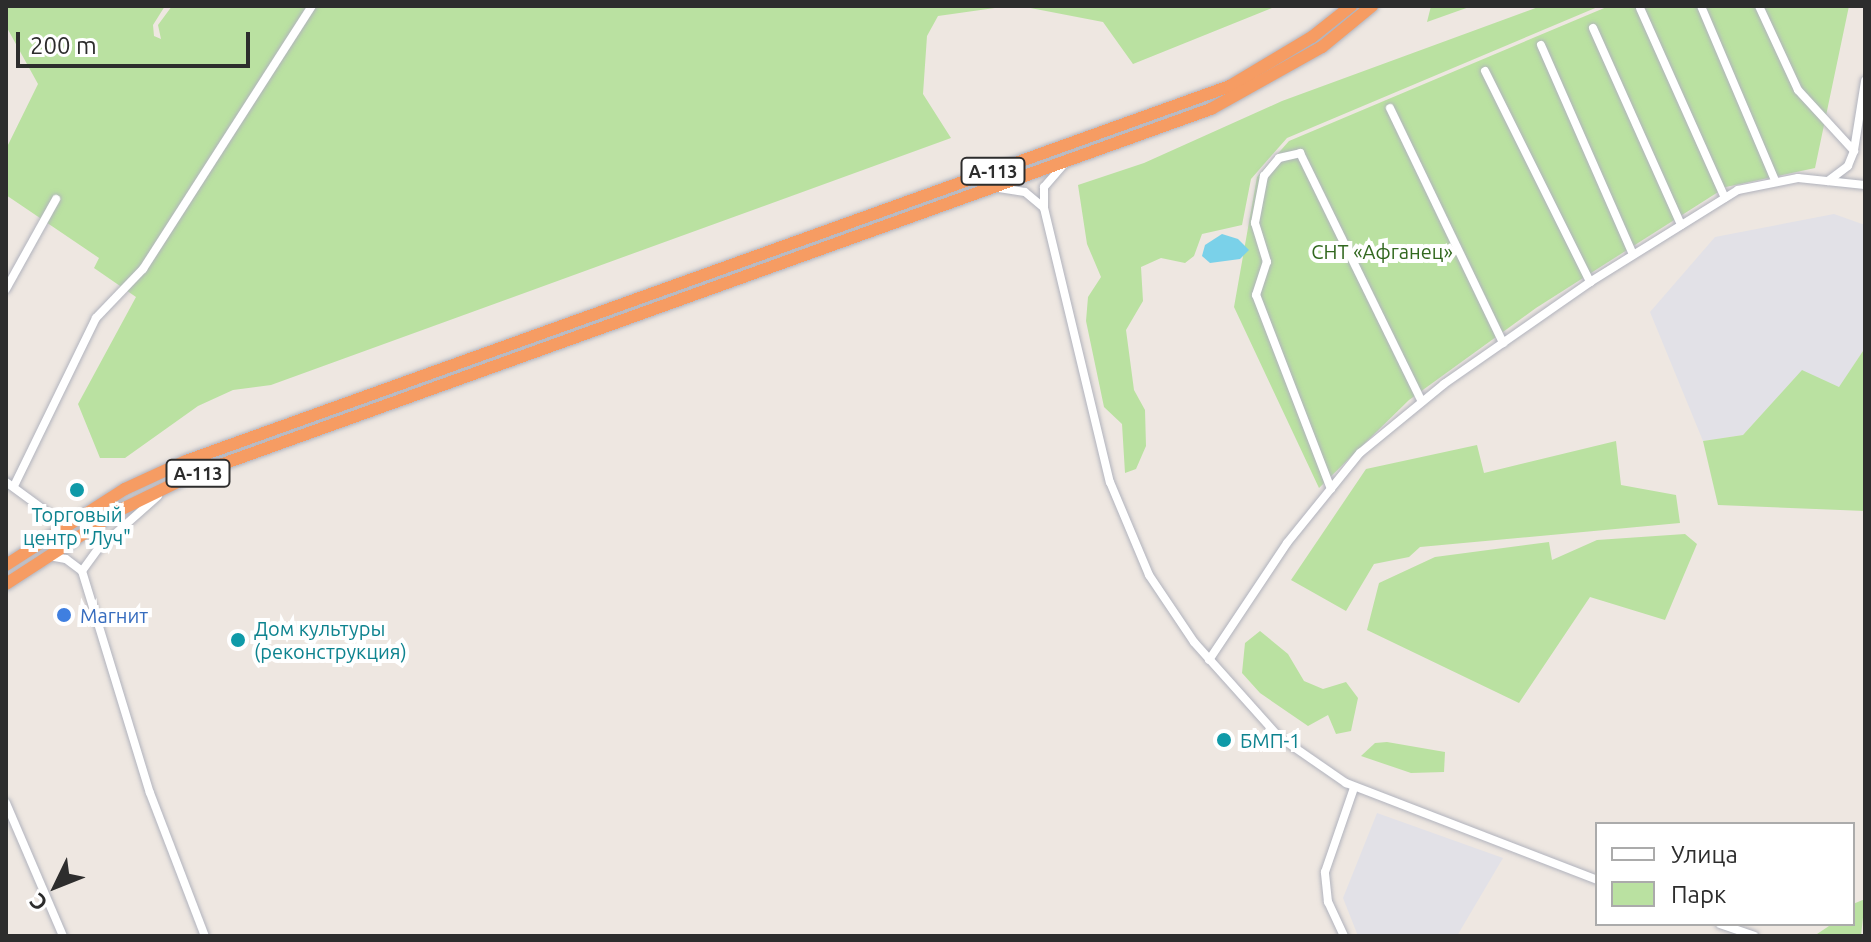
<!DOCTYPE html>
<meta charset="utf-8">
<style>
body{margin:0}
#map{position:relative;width:1871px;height:942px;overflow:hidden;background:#eee7e1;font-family:Ubuntu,sans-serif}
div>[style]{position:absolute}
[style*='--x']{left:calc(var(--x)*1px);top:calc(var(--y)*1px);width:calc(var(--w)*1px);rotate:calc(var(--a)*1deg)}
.industrial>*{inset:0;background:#e2e1e7}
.green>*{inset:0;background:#bae1a1}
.water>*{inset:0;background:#7ad1e9}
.roads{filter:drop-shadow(0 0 2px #b1b3bd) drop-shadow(0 0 2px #b1b3bd)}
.minor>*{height:8px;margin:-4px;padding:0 4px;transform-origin:4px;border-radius:4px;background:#fff}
.highway>*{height:12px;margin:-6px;padding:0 6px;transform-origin:6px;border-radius:6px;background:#f69c63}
.dots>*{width:22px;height:22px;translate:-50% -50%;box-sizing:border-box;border:4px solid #fff;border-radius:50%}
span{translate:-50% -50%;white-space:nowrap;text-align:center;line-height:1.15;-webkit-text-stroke:8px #fff;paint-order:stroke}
.shield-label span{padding:2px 6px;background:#fff;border:2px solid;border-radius:6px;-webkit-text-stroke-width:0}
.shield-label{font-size:18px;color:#2d2d2d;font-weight:700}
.park-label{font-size:20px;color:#32681f}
.culture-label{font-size:20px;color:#0d838f}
.left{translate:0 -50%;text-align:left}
.shop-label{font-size:20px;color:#366cbe}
.frame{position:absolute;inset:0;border:8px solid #2d2d2d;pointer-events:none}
.legend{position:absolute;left:1595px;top:822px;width:260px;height:104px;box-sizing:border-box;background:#fff;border:2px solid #ababab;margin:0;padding:10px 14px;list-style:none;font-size:24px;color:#2d2d2d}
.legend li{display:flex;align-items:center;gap:16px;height:40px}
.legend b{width:40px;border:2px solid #ababab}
.north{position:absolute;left:16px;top:846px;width:80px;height:80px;-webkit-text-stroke:6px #fff;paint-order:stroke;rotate:227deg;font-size:22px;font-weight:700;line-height:32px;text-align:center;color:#2d2d2d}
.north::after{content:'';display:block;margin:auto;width:28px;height:36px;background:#2d2d2d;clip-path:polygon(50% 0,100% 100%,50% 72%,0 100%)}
.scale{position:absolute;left:16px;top:32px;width:234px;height:36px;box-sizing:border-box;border:4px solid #2d2d2d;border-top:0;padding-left:10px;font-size:24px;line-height:28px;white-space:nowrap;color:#2d2d2d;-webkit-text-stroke:6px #fff;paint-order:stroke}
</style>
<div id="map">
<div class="industrial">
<i style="clip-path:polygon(1834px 214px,1865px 225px,1865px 348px,1839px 388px,1802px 371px,1743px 435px,1703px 441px,1650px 312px,1715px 237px)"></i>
<i style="clip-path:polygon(1377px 813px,1503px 858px,1457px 936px,1358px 936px,1343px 898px)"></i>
</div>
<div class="green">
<i style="clip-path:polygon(6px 6px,165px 6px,153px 25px,154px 36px,161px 39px,158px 25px,172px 6px,1009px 6px,938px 16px,927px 36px,923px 94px,951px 138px,271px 385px,233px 390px,198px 406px,125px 458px,100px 458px,78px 404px,136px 297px,94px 268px,99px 258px,6px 195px,6px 149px,38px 84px,6px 26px)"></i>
<i style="clip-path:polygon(1020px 6px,1277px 6px,1133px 64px,1103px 22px)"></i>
<i style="clip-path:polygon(1431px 6px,1472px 6px,1427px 22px)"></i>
<i style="clip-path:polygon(1541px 6px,1600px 6px,1287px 138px,1251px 179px,1242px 225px,1202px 234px,1194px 256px,1185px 263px,1161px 258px,1141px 267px,1143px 301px,1126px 330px,1134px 390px,1145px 410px,1146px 446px,1136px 469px,1125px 473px,1122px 424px,1104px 407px,1086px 321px,1088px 297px,1101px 277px,1087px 244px,1078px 185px,1144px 163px,1282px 101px)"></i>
<i style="clip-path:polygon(1609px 6px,1849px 6px,1815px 168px,1726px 187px,1536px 308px,1409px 400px,1319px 488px,1234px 307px,1257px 177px,1289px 141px)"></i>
<i style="clip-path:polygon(1865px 348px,1865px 511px,1718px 505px,1703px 441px,1743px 435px,1802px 370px,1839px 387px)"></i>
<i style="clip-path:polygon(1616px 441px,1621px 485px,1676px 495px,1680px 523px,1420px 547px,1409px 557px,1374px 564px,1346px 611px,1291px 580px,1366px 469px,1477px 445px,1484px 473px)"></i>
<i style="clip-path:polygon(1685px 534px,1697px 544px,1665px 620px,1590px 597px,1519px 703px,1367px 630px,1379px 583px,1435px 557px,1549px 542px,1552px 560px,1597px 540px)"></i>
<i style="clip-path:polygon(1260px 631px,1288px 654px,1304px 681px,1323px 689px,1346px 682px,1358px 698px,1351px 731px,1336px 734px,1328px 715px,1308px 726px,1260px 693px,1242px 673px,1245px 643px)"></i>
<i style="clip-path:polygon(1387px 742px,1445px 752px,1444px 772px,1411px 773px,1361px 756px,1375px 743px)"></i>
<i style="clip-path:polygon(1865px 899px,1861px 936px,1814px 936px,1832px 924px,1853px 924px,1853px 904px)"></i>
</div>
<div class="water">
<i style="clip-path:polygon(1222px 234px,1238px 239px,1249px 250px,1240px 259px,1210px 263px,1202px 256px,1205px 245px)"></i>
</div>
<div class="roads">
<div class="minor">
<i style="--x:1701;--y:6;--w:189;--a:67"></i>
<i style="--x:1759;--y:6;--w:93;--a:65.1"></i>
<i style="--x:1798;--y:90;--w:83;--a:47.4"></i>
<i style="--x:1854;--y:151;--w:16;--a:112"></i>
<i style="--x:1848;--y:166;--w:25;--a:143"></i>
<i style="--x:1640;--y:8;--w:208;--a:65.9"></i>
<i style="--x:1593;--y:28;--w:216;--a:65.9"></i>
<i style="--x:1541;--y:45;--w:229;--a:66.3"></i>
<i style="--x:1485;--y:71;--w:236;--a:63.5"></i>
<i style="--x:1390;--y:108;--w:261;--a:64.3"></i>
<i style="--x:1854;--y:150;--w:70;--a:-80.9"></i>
<i style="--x:1065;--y:163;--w:32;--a:131"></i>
<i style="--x:1044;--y:187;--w:21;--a:90"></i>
<i style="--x:1044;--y:208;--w:282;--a:76.5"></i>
<i style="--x:1110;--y:482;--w:101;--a:67.2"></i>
<i style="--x:1149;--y:575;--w:81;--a:56.1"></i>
<i style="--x:1194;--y:642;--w:126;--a:48.2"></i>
<i style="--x:1278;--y:736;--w:83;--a:34.7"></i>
<i style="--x:1346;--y:783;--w:269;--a:21.1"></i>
<i style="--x:999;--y:188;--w:26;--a:9"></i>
<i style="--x:1025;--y:192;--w:23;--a:40"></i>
<i style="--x:6;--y:289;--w:103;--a:-60.9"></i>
<i style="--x:6;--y:482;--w:74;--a:36.3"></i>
<i style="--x:14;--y:486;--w:187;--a:-64"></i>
<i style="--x:96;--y:318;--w:68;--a:-46.2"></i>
<i style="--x:143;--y:269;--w:313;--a:-57.3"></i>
<i style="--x:1331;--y:489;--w:208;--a:-111.1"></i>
<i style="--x:1256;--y:295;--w:35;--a:-72"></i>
<i style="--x:1267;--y:262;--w:41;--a:-107.1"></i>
<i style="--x:1255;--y:223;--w:48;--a:-79.2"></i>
<i style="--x:1264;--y:176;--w:23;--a:-50"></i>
<i style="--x:1279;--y:158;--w:22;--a:-13"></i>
<i style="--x:1300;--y:153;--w:277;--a:63.9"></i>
<i style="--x:49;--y:556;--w:17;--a:10"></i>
<i style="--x:66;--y:559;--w:20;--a:37"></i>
<i style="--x:82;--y:571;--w:232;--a:73"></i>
<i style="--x:150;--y:793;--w:153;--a:69"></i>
<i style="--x:82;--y:571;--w:27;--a:-54"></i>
<i style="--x:98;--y:549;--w:80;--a:-41.5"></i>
<i style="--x:1209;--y:660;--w:141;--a:-56.3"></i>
<i style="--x:1287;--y:543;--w:116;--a:-51"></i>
<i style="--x:1360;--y:453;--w:109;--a:-39.4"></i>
<i style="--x:1444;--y:384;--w:178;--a:-34.9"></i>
<i style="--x:1590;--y:282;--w:174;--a:-31.9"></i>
<i style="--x:1738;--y:190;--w:61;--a:-11.3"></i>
<i style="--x:1798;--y:178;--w:67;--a:6"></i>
<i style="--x:6;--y:803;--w:145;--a:66.8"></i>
<i style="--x:1720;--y:924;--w:36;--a:19"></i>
<i style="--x:1344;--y:936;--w:38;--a:-115"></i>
<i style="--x:1328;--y:902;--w:30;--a:-96"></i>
<i style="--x:1325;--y:872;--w:89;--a:-71"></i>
</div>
<div class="highway">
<i style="--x:6;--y:565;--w:141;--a:-32.6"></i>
<i style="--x:125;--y:489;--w:67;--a:-24.7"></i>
<i style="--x:186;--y:461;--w:1109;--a:-19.76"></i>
<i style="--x:1230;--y:86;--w:96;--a:-30.9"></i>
<i style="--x:1312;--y:37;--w:50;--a:-38.5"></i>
<i style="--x:6;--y:584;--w:136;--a:-33"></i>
<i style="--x:120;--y:510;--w:80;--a:-25.9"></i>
<i style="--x:192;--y:475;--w:1083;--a:-19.76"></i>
<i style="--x:1211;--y:109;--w:127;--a:-29.2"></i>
<i style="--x:1322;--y:47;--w:65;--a:-39.4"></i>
</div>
</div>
<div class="dots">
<i style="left:77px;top:490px;background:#0f9aa8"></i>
<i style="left:64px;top:615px;background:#3f7fe0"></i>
<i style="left:238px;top:640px;background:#0f9aa8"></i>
<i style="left:1224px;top:740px;background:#0f9aa8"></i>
</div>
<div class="shield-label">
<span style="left:993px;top:171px">А-113</span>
<span style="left:198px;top:473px">А-113</span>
</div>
<div class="park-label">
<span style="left:1382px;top:251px">СНТ «Афганец»</span>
</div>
<div class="culture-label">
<span style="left:77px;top:526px">Торговый<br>центр "Луч"</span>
<span class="left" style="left:254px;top:640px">Дом культуры<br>(реконструкция)</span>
<span class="left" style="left:1240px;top:740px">БМП-1</span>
</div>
<div class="shop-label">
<span class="left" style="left:80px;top:615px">Магнит</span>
</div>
<div class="frame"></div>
<ul class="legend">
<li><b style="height:10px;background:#fff"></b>Улица</li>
<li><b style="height:22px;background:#bae1a1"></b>Парк</li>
</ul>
<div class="north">С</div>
<div class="scale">200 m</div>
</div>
